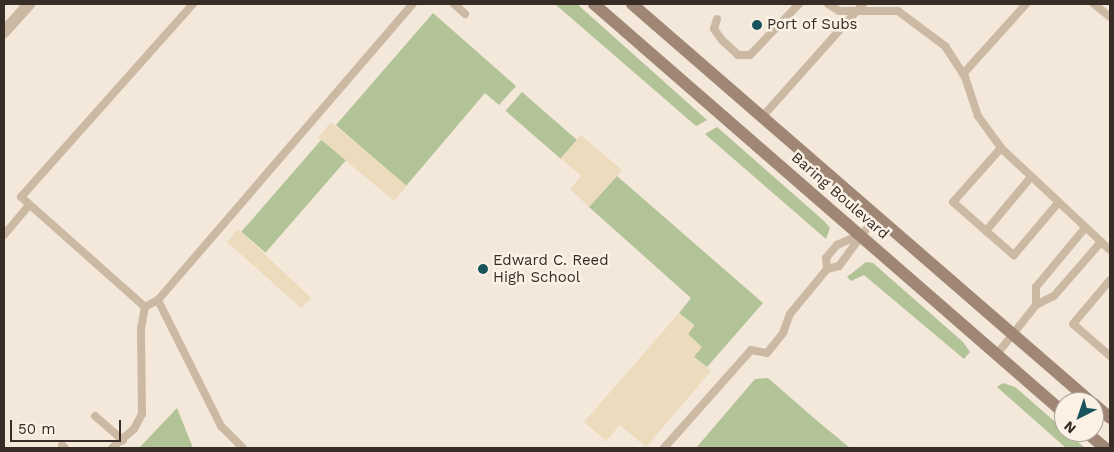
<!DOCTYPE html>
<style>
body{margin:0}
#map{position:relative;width:1114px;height:452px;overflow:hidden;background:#f3e8d9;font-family:"Work Sans",sans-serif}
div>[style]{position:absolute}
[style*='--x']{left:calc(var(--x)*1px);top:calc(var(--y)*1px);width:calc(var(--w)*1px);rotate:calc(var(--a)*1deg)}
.green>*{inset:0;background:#b2c398;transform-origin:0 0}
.plaza>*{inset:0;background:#eddbbe;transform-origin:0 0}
.service>*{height:8px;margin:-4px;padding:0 4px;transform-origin:4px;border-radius:4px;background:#ccb9a4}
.minor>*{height:12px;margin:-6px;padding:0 6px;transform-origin:6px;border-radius:6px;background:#ccb9a4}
.secondary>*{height:12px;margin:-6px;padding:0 6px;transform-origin:6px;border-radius:6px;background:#a08775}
.dots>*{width:14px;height:14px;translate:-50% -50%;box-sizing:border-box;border:2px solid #fbf2e5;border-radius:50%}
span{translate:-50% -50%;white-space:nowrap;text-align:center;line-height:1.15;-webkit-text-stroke:5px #fbf2e5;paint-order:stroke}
.poi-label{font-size:15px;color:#372c26}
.left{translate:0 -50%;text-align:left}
.street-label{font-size:15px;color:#372c26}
.frame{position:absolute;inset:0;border:5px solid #372c26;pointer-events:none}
.north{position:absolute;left:1054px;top:392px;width:50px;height:50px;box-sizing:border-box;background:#fbf2e5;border:1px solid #ada399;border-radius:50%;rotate:221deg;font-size:14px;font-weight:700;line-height:20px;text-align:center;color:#372c26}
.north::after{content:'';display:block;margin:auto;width:18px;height:22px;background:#19535c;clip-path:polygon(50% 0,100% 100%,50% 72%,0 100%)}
.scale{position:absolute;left:10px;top:420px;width:111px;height:22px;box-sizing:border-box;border:2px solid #372c26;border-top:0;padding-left:6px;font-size:15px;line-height:18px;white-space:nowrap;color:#372c26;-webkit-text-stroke:4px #fbf2e5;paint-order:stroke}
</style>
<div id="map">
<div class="green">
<i style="clip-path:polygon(555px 4px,577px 4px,707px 120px,696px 126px)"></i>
<i style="clip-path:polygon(433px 13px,516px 86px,499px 105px,485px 93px,406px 186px,336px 125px)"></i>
<i style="left:522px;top:92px;width:73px;height:25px;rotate:41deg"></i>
<i style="clip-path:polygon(717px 127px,824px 221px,830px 228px,826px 239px,705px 134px)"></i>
<i style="left:322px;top:139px;width:32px;height:123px;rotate:41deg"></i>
<i style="clip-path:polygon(617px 176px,763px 303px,707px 367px,694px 357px,688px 334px,694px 325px,679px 313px,691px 298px,589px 207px)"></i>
<i style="clip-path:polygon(866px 262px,873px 263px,963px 342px,970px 352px,964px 359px,864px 275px,851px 281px,847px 277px)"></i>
<i style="clip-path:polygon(768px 378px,815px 419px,850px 448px,696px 448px,755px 379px)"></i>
<i style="clip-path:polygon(1003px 383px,1015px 387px,1085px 448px,1066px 448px,997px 387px)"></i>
<i style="clip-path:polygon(177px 408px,193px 448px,139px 448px)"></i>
</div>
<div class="plaza">
<i style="left:331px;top:122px;width:99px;height:20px;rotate:40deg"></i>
<i style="clip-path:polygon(581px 135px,622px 170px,589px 207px,570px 189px,581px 176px,561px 158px)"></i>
<i style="clip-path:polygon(238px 229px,311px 298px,301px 308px,227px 242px)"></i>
<i style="clip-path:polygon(679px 313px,694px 326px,688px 334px,702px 347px,694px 357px,711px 371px,646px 447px,620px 425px,606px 441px,584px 422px)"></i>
</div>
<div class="service">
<i style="--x:454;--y:4;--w:15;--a:42"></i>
<i style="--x:828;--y:4;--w:13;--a:32"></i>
<i style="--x:839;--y:11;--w:59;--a:0"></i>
<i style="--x:898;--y:11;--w:59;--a:36.7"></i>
<i style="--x:945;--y:46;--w:37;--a:57"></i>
<i style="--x:965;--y:77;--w:41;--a:71.6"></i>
<i style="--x:978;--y:116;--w:39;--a:54"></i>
<i style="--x:1001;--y:148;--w:149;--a:43.1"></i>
<i style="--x:1094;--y:4;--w:21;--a:39"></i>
<i style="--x:717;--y:19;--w:10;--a:107"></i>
<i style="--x:714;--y:29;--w:14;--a:54"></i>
<i style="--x:722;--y:40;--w:22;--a:43"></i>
<i style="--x:738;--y:55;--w:12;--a:0"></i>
<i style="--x:750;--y:55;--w:71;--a:-46.1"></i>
<i style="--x:963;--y:74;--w:94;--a:-48"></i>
<i style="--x:762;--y:117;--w:152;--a:-48.2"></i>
<i style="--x:1001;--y:148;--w:72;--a:131.6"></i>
<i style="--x:953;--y:202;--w:44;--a:41.3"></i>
<i style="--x:986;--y:231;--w:70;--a:-50.2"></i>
<i style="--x:986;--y:231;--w:37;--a:41"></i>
<i style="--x:1014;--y:255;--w:68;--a:-49.8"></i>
<i style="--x:4;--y:235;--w:39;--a:-50"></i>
<i style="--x:827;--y:269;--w:12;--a:-14"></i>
<i style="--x:839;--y:266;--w:62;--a:-53.5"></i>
<i style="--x:827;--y:269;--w:11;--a:-95"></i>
<i style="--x:826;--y:258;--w:17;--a:-50"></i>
<i style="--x:837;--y:245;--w:24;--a:-24"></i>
<i style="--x:1110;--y:280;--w:57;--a:130.1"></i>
<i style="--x:1073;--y:324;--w:49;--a:40.9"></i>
<i style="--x:158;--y:300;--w:15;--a:152"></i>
<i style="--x:145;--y:307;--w:166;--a:-138.4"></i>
<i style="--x:21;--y:197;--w:259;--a:-48.3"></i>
<i style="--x:1036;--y:305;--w:18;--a:-90"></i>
<i style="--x:1036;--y:287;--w:77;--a:-50.3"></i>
<i style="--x:997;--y:354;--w:63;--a:-51.5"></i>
<i style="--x:1036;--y:305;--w:20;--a:-27"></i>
<i style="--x:1054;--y:296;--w:72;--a:-49"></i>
<i style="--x:95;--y:416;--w:37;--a:41"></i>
<i style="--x:62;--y:445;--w:4;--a:45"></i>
<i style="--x:112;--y:448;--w:29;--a:-41"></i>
<i style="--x:134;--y:429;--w:17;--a:-62"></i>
<i style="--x:142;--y:414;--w:85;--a:-90.7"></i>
<i style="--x:141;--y:329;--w:22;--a:-80"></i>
<i style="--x:243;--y:448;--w:31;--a:-135"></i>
<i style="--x:221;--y:426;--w:141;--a:-116.6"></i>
<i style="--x:158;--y:300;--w:391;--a:-49.3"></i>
<i style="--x:664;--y:448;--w:131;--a:-48.4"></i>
<i style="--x:751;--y:350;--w:16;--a:11"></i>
<i style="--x:767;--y:353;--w:26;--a:-51"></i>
<i style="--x:783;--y:333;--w:20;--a:-70"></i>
<i style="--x:790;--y:314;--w:58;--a:-50.6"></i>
</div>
<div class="minor">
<i style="--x:4;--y:32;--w:38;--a:-48"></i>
</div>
<div class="secondary">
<i style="--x:594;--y:4;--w:623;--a:41.03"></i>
<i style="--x:632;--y:4;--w:608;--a:40.93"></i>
<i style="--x:1094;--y:404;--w:21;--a:41"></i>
<i style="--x:1086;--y:432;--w:25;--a:40"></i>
</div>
<div class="dots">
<i style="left:757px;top:25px;background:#19535c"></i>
<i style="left:483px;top:269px;background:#19535c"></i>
</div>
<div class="poi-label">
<span class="left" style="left:767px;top:25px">Port of Subs</span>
<span class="left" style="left:493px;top:269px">Edward C. Reed<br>High School</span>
</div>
<div class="street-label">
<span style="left:840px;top:196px;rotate:41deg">Baring Boulevard</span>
</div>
<div class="frame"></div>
<div class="north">N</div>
<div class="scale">50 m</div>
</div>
